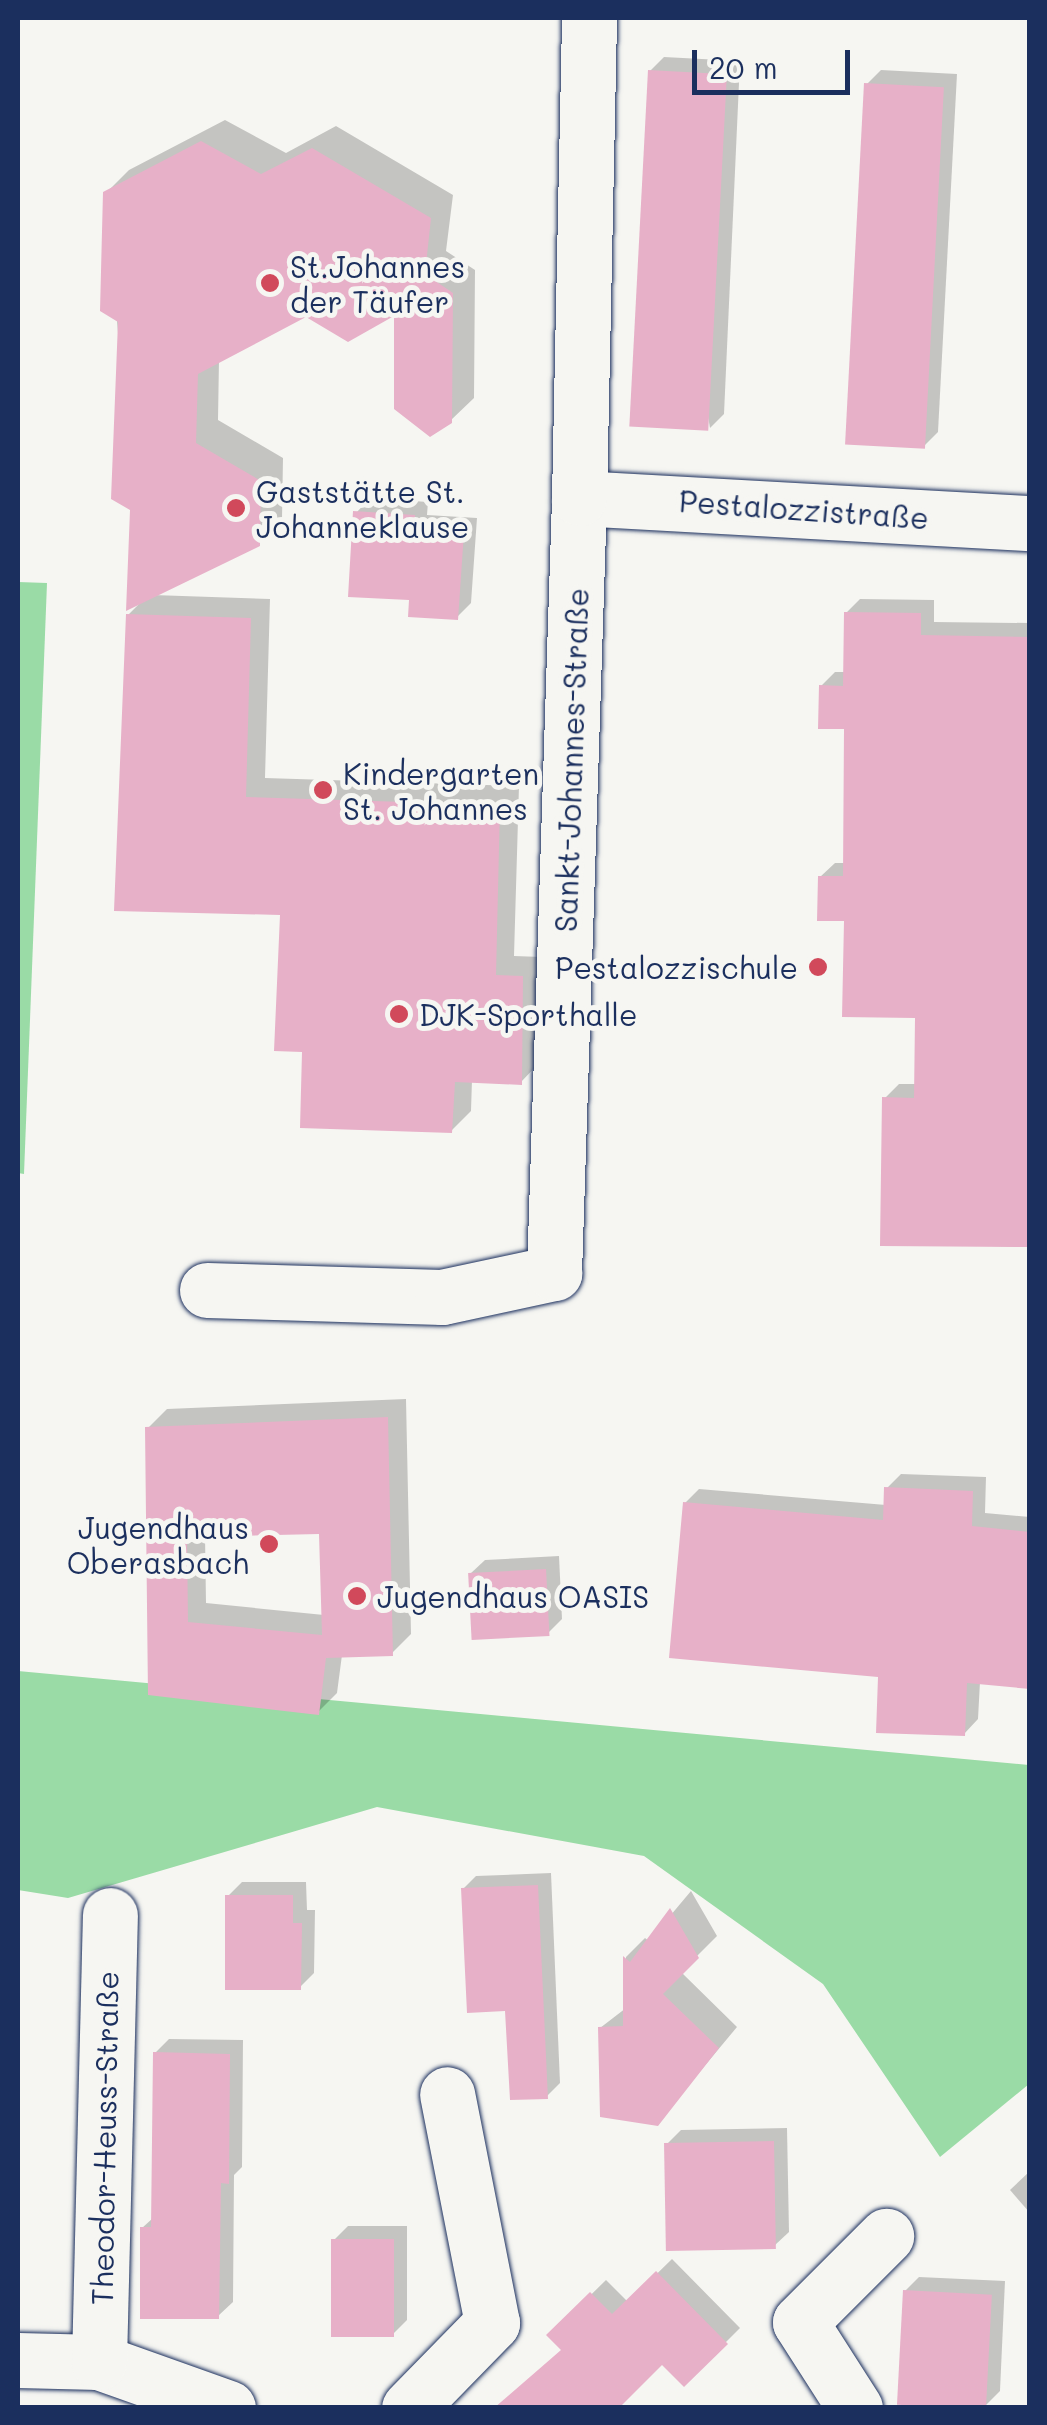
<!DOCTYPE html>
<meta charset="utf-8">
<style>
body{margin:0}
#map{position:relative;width:1047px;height:2425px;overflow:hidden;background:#f6f6f2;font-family:Mali,sans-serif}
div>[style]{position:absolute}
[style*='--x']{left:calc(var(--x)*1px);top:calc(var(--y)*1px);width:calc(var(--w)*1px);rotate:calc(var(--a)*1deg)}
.green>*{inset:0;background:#9adba6}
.shadow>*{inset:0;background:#0003}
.building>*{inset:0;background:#e7b0c8;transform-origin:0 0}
.roads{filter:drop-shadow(0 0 2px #1b2f5e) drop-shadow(0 0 2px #1b2f5e)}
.street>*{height:55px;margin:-27.5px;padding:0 27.5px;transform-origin:27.5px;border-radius:27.5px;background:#f6f6f2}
.dots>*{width:28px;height:28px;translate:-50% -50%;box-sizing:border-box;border:5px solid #f6f6f2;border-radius:50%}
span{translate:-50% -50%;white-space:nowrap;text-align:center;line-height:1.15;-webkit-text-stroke:10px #f6f6f2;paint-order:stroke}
.poi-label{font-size:30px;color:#1b2f5e}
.left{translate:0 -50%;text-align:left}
.right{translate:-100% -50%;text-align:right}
.street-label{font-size:30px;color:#1b2f5e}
.frame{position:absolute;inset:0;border:20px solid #1b2f5e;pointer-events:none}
.scale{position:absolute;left:692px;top:50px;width:158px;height:45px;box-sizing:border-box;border:5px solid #1b2f5e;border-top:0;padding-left:12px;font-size:30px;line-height:35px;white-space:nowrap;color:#1b2f5e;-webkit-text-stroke:8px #f6f6f2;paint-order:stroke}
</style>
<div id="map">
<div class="green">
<i style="clip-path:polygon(18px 582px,47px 583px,24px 1174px,18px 1173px)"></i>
<i style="clip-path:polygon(18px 1671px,1029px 1765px,1029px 2084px,940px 2157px,823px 1984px,644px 1856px,377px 1807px,68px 1898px,18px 1890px)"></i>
</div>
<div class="shadow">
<i style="clip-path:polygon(664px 57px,740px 61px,724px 414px,710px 428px,650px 71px)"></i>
<i style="clip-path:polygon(881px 70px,957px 74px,938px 432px,924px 446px,867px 84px)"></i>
<i style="clip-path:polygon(225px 120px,286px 153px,336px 126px,453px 195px,446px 251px,475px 270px,474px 398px,450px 421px,396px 312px,307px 314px,219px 360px,218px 420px,283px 458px,282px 520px,259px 543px,153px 595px,270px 599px,265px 778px,519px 786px,514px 956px,542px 957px,540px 1062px,521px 1082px,472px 1080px,471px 1111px,451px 1131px,282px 912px,128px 615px,141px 602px,106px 193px,129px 170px)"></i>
<i style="clip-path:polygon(370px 498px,428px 502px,427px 515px,477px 518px,471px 603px,457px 617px,412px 598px,356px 513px)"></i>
<i style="clip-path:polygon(860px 599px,934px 600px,934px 622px,1030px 623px,1030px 1247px,883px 1243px,885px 1098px,899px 1084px,917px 1084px,918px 1015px,820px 877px,835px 863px,845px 863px,847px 727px,821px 686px,835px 672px,845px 672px,846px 613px)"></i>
<i style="clip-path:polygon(evenodd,406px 1399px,411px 1634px,392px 1653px,342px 1655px,337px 1693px,318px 1712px,151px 1693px,148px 1428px,167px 1409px,406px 1399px,322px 1531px,324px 1615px,206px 1603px,205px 1534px,322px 1531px)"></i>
<i style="clip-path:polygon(901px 1474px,986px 1477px,985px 1513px,1030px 1517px,1030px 1687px,980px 1682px,978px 1719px,964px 1734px,881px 1674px,685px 1503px,699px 1489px,886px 1505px,887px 1488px)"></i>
<i style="clip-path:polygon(559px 1556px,562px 1619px,548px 1633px,470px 1574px,485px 1560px)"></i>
<i style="clip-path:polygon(551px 1873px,560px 2083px,547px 2096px,507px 2008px,463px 1889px,476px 1876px)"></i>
<i style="clip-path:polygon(242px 1882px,306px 1882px,307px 1910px,315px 1910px,314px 1973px,300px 1987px,228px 1896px)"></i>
<i style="clip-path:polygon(691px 1891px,717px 1936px,681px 1972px,737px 2027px,657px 2123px,600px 2028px,626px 2008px,626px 1957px,645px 1938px,649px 1941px)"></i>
<i style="clip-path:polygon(169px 2039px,243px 2040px,242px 2167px,234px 2175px,233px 2302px,218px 2316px,142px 2228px,153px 2218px,155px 2053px)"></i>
<i style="clip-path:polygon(787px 2128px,789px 2232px,774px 2246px,667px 2144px,681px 2130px)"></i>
<i style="clip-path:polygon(1030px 2171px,1030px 2213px,1010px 2190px)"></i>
<i style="clip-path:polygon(348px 2226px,407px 2226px,407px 2320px,393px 2334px,334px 2240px)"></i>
<i style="clip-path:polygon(672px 2259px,740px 2328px,684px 2384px,662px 2361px,564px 2349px,550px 2335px,606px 2280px,628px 2302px)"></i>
<i style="clip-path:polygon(919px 2277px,1005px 2281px,1000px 2391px,986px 2405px,905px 2291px)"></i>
</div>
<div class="building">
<i style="left:648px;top:70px;width:79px;height:357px;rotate:3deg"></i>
<i style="left:864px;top:83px;width:80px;height:362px;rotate:3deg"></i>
<i style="clip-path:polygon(201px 141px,261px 174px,312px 148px,431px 218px,425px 274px,453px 293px,452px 423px,430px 437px,394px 409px,394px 316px,348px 342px,306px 317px,198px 374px,196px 443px,261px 481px,260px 546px,126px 611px,130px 510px,111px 499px,118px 322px,100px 311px,103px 192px)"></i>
<i style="clip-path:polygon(353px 511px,415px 515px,414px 529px,464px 532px,458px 620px,408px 617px,409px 600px,348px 597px)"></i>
<i style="clip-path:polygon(844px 612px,921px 613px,921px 635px,1030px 637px,1030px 1247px,880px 1246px,882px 1097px,914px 1098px,915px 1018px,842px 1017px,844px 921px,817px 921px,818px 876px,843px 876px,844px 729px,818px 729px,819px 685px,843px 686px)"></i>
<i style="clip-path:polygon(126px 614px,251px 618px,246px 797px,500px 805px,496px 975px,523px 976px,522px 1085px,455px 1082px,452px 1133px,300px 1128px,302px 1052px,274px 1051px,280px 915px,114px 911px)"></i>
<i style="clip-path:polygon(evenodd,388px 1417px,393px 1656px,326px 1658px,319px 1715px,148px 1695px,145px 1427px,388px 1417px,319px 1534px,322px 1635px,188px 1622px,187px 1537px,319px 1534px)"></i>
<i style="clip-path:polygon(884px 1487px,973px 1491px,972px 1526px,1030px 1532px,1030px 1689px,967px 1683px,965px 1736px,876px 1733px,878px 1677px,669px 1658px,683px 1502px,883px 1520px)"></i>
<i style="left:546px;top:1569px;width:67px;height:78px;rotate:87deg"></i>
<i style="clip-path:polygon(538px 1885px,548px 2099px,510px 2100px,505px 2011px,467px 2013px,461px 1888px)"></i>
<i style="clip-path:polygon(225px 1895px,293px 1895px,293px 1923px,302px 1923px,301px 1990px,225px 1990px)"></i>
<i style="clip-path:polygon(670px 1908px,699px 1958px,663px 1994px,719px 2048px,658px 2126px,600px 2117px,598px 2027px,623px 2026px,623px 1956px,630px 1962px)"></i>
<i style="clip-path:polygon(153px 2052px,230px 2054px,229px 2184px,221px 2183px,219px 2319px,140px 2319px,140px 2227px,151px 2227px)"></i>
<i style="left:774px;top:2141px;width:108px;height:110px;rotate:89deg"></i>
<i style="left:331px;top:2239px;width:63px;height:98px"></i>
<i style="clip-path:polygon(656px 2271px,728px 2344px,684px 2387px,662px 2365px,619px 2408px,494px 2408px,561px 2350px,546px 2335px,590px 2292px,612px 2314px)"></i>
<i style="left:903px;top:2290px;width:89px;height:115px;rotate:3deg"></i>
</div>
<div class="roads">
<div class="street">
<i style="--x:579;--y:498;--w:452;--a:3.2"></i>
<i style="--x:207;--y:1290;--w:235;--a:1.7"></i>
<i style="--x:442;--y:1297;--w:115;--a:-12.1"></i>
<i style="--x:554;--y:1273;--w:775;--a:-88.15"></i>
<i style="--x:579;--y:498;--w:480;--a:-88.8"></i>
<i style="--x:18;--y:2360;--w:81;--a:1.4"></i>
<i style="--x:99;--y:2362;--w:137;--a:19.6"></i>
<i style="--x:99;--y:2362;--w:447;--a:-88.6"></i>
<i style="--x:409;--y:2408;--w:119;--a:-45.7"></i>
<i style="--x:492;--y:2323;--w:233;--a:-101.1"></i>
<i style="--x:855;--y:2408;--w:102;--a:-122.6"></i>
<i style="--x:800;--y:2322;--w:122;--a:-45"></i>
</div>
</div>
<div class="dots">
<i style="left:270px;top:283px;background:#d1495b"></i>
<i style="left:236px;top:508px;background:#d1495b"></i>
<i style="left:323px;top:790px;background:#d1495b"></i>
<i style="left:818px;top:967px;background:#d1495b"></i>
<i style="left:399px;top:1014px;background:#d1495b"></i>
<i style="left:269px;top:1544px;background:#d1495b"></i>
<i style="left:357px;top:1596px;background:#d1495b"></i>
</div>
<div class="poi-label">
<span class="left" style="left:290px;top:283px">St.Johannes<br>der Täufer</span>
<span class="left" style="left:256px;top:508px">Gaststätte St.<br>Johanneklause</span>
<span class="left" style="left:343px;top:790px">Kindergarten<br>St. Johannes</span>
<span class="right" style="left:798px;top:967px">Pestalozzischule</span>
<span class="left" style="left:419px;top:1014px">DJK-Sporthalle</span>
<span class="right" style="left:249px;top:1544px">Jugendhaus<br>Oberasbach</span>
<span class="left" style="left:377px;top:1596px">Jugendhaus OASIS</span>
</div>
<div class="street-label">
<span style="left:804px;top:509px;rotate:4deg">Pestalozzistraße</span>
<span style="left:571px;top:760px;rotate:-88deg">Sankt-Johannes-Straße</span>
<span style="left:104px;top:2138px;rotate:-89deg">Theodor-Heuss-Straße</span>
</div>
<div class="frame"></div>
<div class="scale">20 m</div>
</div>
